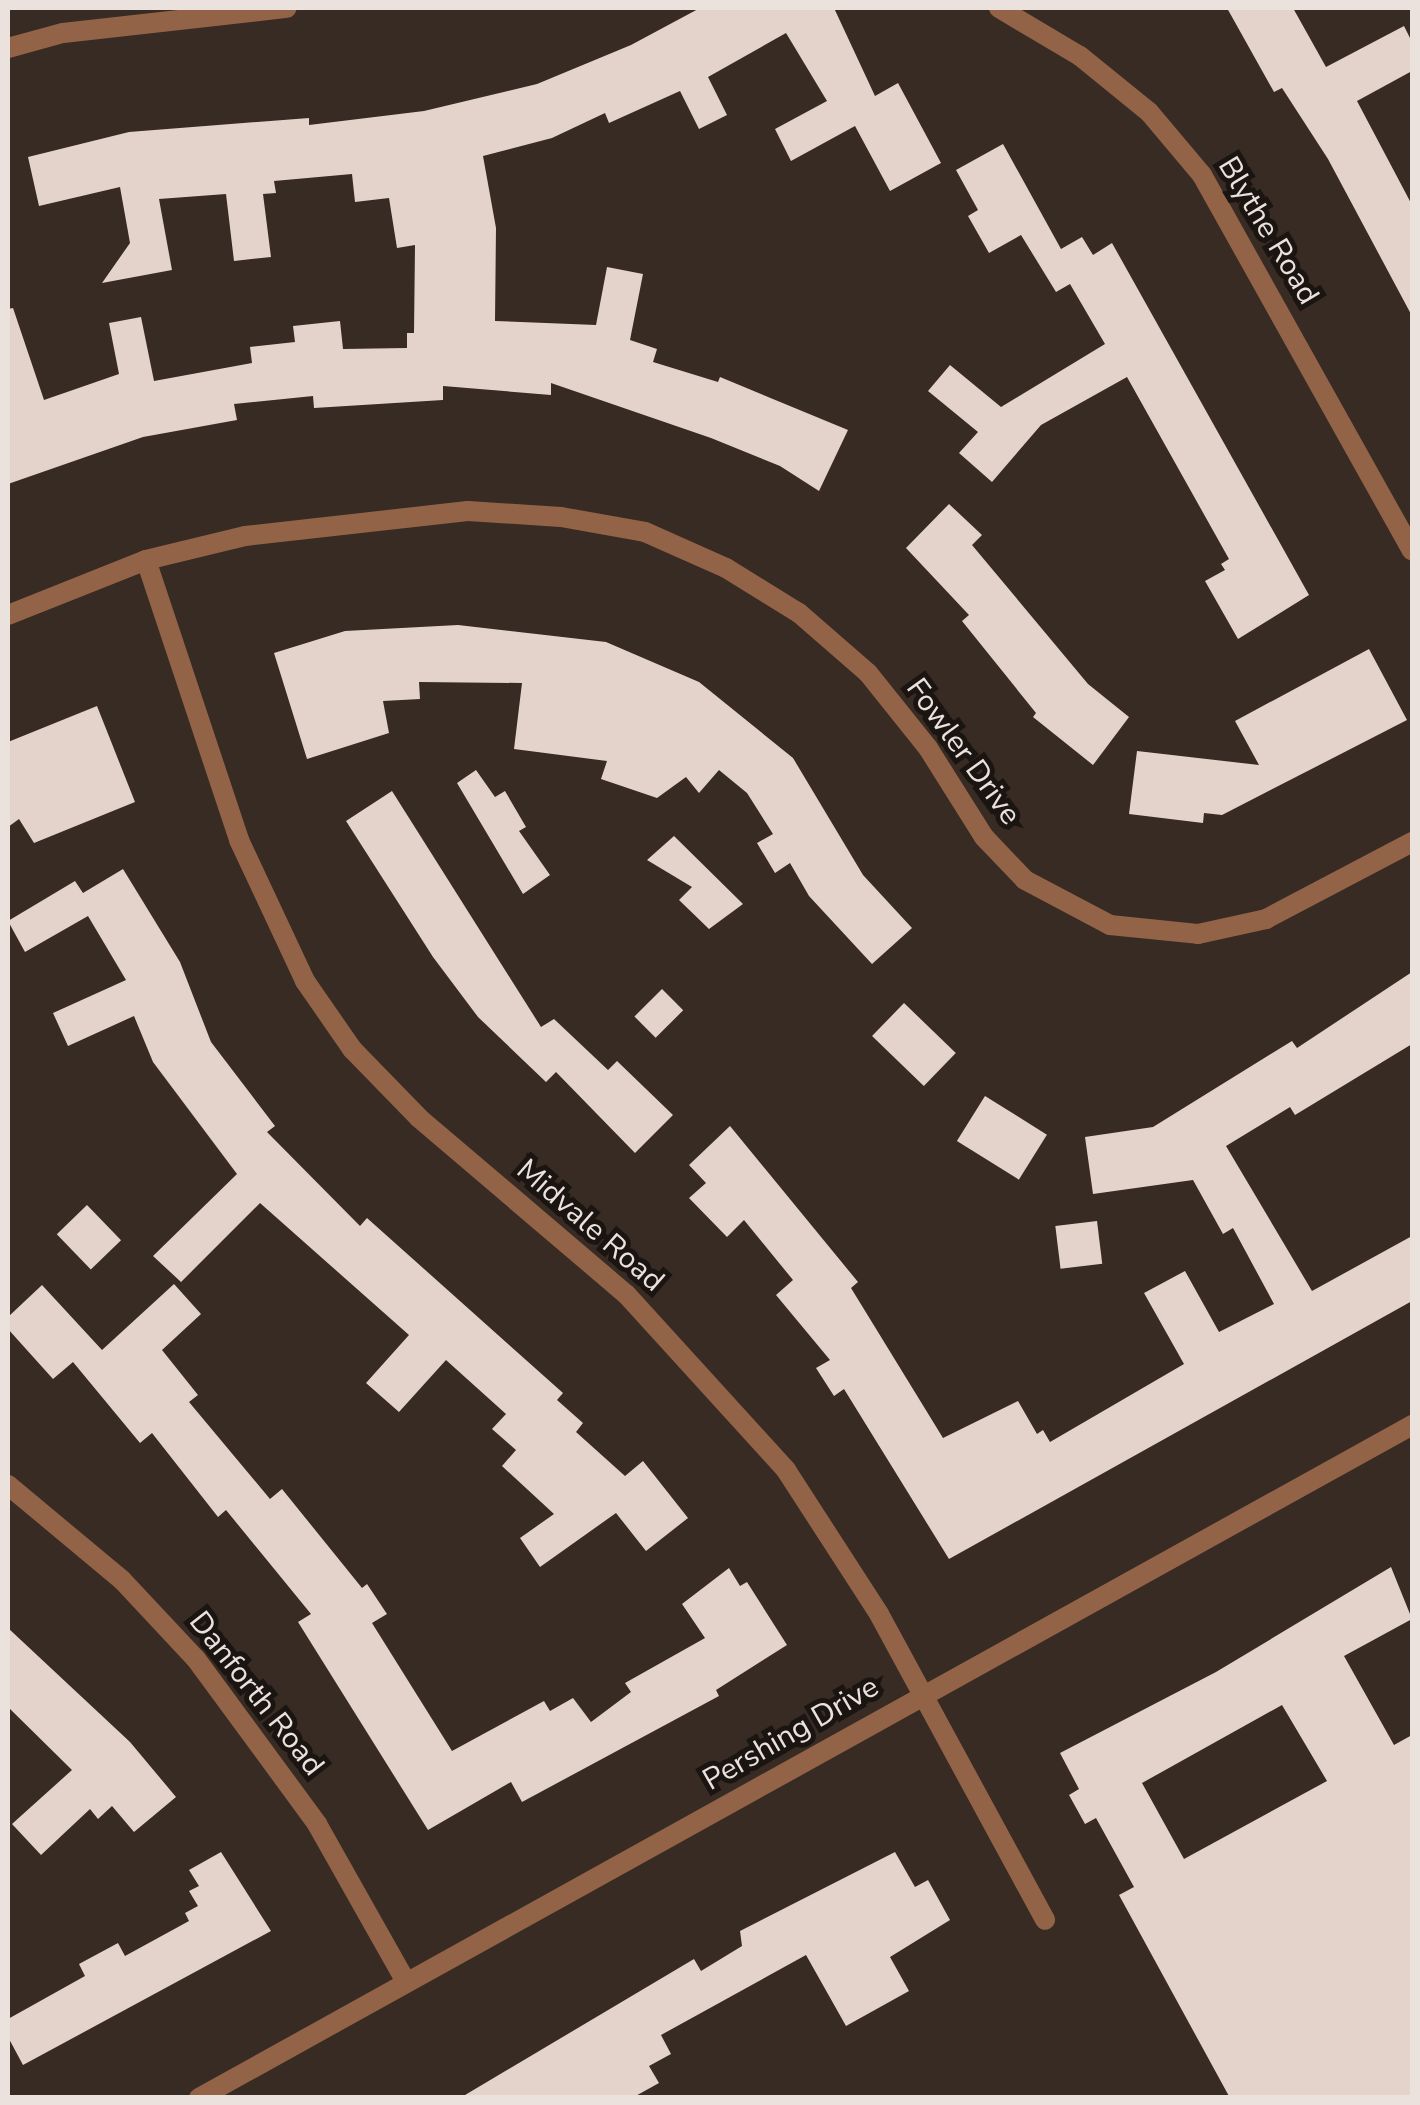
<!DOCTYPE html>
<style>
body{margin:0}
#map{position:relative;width:1420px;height:2105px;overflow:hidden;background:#382b24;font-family:"Nunito Sans",sans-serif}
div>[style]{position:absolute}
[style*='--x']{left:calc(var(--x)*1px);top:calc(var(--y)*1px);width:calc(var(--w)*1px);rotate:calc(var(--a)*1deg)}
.building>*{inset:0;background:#e4d3ca;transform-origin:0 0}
.minor>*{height:20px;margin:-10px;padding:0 10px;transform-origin:10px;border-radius:10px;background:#936348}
span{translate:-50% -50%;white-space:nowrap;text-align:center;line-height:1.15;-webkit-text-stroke:10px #1b1512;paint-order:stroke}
.street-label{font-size:30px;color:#ebe2de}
.frame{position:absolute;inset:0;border:10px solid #ebe2de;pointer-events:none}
</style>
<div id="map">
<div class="building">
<i style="clip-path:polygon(700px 8px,834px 8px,875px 96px,898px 83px,941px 163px,890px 191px,855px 126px,791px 161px,775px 129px,827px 101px,786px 33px,708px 77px,727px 115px,699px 129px,680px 91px,609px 123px,605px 113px,552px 138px,483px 156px,496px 228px,495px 321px,596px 325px,607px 267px,643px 274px,630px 340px,657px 349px,653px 362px,718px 382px,720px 377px,848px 430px,819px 491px,780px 466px,711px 438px,551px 383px,551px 395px,443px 386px,443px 400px,314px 408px,313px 396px,234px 404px,237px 420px,143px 437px,8px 484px,8px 309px,13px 308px,44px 400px,119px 374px,109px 323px,141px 317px,154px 381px,252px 363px,250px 347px,295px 342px,293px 326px,340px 321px,343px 349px,407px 348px,407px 333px,414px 333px,415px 245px,397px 248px,389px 198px,355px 202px,352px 174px,274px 181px,276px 193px,263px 194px,271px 257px,234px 261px,226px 194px,159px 199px,172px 270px,102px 283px,130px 243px,120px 187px,39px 206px,28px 157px,129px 132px,309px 118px,309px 125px,424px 111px,537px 84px,631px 45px)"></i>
<i style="clip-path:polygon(1227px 8px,1293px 8px,1326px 67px,1404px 26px,1412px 42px,1412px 71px,1357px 101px,1412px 205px,1412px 316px,1328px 159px,1282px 88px,1274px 92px)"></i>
<i style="clip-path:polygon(1003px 144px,1061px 249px,1082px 237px,1093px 255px,1112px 243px,1309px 595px,1238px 639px,1205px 581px,1225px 570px,1221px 564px,1229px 559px,1127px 377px,1041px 425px,992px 482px,959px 453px,978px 432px,928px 391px,950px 365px,1001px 407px,1105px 344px,1070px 284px,1056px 292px,1021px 235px,989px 253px,968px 216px,978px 210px,956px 170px)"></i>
<i style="clip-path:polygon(949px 504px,982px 535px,972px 545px,1088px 684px,1129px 717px,1093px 765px,1033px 717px,1036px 713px,962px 621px,969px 615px,906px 548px)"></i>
<i style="clip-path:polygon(458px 625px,606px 642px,699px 682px,793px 758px,863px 875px,912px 928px,872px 964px,809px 896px,790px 863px,775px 873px,757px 843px,773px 834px,747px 793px,719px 770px,699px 793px,686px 777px,657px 798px,601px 779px,607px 761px,514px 749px,522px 683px,419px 682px,420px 699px,383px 701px,389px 733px,307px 759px,274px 653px,345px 631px)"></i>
<i style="clip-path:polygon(1369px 649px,1407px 720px,1222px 815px,1204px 813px,1203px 823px,1129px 814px,1137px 751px,1259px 765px,1235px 721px)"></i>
<i style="clip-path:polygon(97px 706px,135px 802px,34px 843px,19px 819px,8px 827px,8px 742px)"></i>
<i style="clip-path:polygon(476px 770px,495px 797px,505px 791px,526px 827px,519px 831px,550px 875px,523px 894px,457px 783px)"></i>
<i style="clip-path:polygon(392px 791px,541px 1027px,554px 1019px,608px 1070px,617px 1061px,673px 1115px,635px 1153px,556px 1072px,546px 1082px,478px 1017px,433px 957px,346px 821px)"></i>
<i style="clip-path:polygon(674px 836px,743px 904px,709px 929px,679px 900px,692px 887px,647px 860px)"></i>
<i style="clip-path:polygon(123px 869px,180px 962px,211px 1042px,275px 1126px,267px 1132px,360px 1226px,367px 1218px,563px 1393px,557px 1400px,583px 1423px,576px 1432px,625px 1476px,643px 1461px,688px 1518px,646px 1551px,616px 1513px,540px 1567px,520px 1538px,554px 1514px,502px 1466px,516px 1450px,492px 1429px,506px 1414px,446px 1360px,399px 1412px,366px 1383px,409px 1335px,260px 1203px,181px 1282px,153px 1256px,237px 1174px,153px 1062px,134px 1016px,68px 1046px,53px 1013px,126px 980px,88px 916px,25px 952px,8px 921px,75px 881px,83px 893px)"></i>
<i style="clip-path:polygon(1412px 972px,1412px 1044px,1295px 1115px,1290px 1107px,1226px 1146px,1312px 1291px,1412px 1236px,1412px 1301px,949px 1559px,844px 1389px,834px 1396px,816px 1368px,830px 1360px,776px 1295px,793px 1280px,744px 1220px,727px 1237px,689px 1198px,706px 1183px,689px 1165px,730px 1126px,858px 1282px,851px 1288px,943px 1438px,1018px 1401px,1037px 1434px,1043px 1430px,1050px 1442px,1184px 1364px,1144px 1293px,1185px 1271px,1219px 1332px,1274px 1304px,1233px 1228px,1223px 1234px,1193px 1180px,1093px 1194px,1085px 1137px,1153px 1127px,1292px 1041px,1297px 1048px)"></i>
<i style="left:662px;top:989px;width:30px;height:39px;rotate:45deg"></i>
<i style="left:904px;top:1003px;width:72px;height:46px;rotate:44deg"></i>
<i style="left:985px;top:1096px;width:73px;height:53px;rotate:32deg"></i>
<i style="left:87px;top:1205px;width:49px;height:42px;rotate:46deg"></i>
<i style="left:1097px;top:1221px;width:43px;height:42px;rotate:83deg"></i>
<i style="clip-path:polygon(174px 1284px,201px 1314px,162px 1350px,198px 1395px,189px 1402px,270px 1499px,282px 1489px,362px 1588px,367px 1584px,387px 1614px,372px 1623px,452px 1751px,544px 1701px,550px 1711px,573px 1698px,591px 1722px,631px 1692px,625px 1683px,705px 1638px,682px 1604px,729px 1568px,740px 1586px,747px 1582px,787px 1645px,716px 1690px,719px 1696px,522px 1802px,511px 1782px,428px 1830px,298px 1622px,311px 1614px,226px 1510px,218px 1517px,152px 1433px,140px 1443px,73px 1362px,53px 1379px,8px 1329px,8px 1317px,42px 1285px,102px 1350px)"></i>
<i style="clip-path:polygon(evenodd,1391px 1567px,1412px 1619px,1344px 1656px,1394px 1745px,1412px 1735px,1412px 2098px,1230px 2098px,1119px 1895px,1134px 1887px,1096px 1818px,1085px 1824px,1069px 1795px,1079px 1789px,1060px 1753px,1216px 1672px,1391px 1567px,1282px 1705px,1327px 1781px,1184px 1859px,1142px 1783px,1282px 1705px)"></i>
<i style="clip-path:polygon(8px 1628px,130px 1742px,176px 1797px,134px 1832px,112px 1806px,98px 1819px,90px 1809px,41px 1855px,12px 1824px,72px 1770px,8px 1707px)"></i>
<i style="clip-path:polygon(221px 1852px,271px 1931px,23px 2065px,8px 2037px,8px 2019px,85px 1976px,79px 1964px,118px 1943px,125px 1956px,189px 1921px,185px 1913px,198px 1906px,189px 1891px,199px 1886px,189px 1870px)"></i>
<i style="clip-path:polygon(895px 1852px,915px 1887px,928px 1880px,950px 1920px,890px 1957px,909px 1991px,846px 2026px,806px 1955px,661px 2035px,671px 2054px,649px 2066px,659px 2083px,632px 2098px,460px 2098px,694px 1959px,701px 1971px,742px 1946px,740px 1931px)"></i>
</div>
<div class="minor">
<i style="--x:999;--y:8;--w:94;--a:30.7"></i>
<i style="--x:1080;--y:56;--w:89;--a:39.1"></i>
<i style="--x:1149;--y:112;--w:82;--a:49.9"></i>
<i style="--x:1202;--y:175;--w:430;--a:60.8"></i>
<i style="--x:8;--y:48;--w:57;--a:-15.3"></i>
<i style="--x:63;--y:33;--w:225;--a:-6.4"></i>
<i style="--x:146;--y:560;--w:295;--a:71.6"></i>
<i style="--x:239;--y:840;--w:156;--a:64.9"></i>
<i style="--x:305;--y:981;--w:83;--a:55.3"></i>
<i style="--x:352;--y:1049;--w:96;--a:45.8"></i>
<i style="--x:419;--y:1118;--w:272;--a:40.4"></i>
<i style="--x:626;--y:1294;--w:238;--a:47.7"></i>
<i style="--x:786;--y:1470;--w:171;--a:57.1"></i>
<i style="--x:879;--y:1614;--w:348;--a:61.5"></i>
<i style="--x:8;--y:615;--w:149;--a:-21.7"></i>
<i style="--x:146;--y:560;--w:102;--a:-13.6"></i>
<i style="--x:245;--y:536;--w:224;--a:-6.4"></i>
<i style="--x:468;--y:511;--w:93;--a:3.7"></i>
<i style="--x:561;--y:517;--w:85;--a:10.1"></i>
<i style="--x:645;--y:532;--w:89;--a:24"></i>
<i style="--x:726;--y:568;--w:86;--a:31.7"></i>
<i style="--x:799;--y:613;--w:91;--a:41"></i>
<i style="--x:868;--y:673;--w:96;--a:51.3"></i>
<i style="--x:928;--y:748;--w:105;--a:57.8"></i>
<i style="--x:984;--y:837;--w:59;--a:46.4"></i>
<i style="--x:1025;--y:880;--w:96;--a:27.9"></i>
<i style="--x:1110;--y:925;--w:88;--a:5.8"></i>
<i style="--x:1198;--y:934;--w:70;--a:-12.4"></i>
<i style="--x:1266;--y:919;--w:165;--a:-27.8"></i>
<i style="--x:8;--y:1485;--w:148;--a:39.8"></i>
<i style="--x:122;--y:1580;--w:108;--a:46.9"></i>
<i style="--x:196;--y:1659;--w:205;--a:53.7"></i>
<i style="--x:317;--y:1824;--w:181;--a:60.6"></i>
<i style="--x:199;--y:2098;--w:1387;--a:-29.02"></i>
</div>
<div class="street-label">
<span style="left:1268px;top:231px;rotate:59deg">Blythe Road</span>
<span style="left:963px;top:752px;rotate:54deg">Fowler Drive</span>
<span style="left:590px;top:1226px;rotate:41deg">Midvale Road</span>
<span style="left:256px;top:1694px;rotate:52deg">Danforth Road</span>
<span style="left:791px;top:1734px;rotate:-30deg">Pershing Drive</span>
</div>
<div class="frame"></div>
</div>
